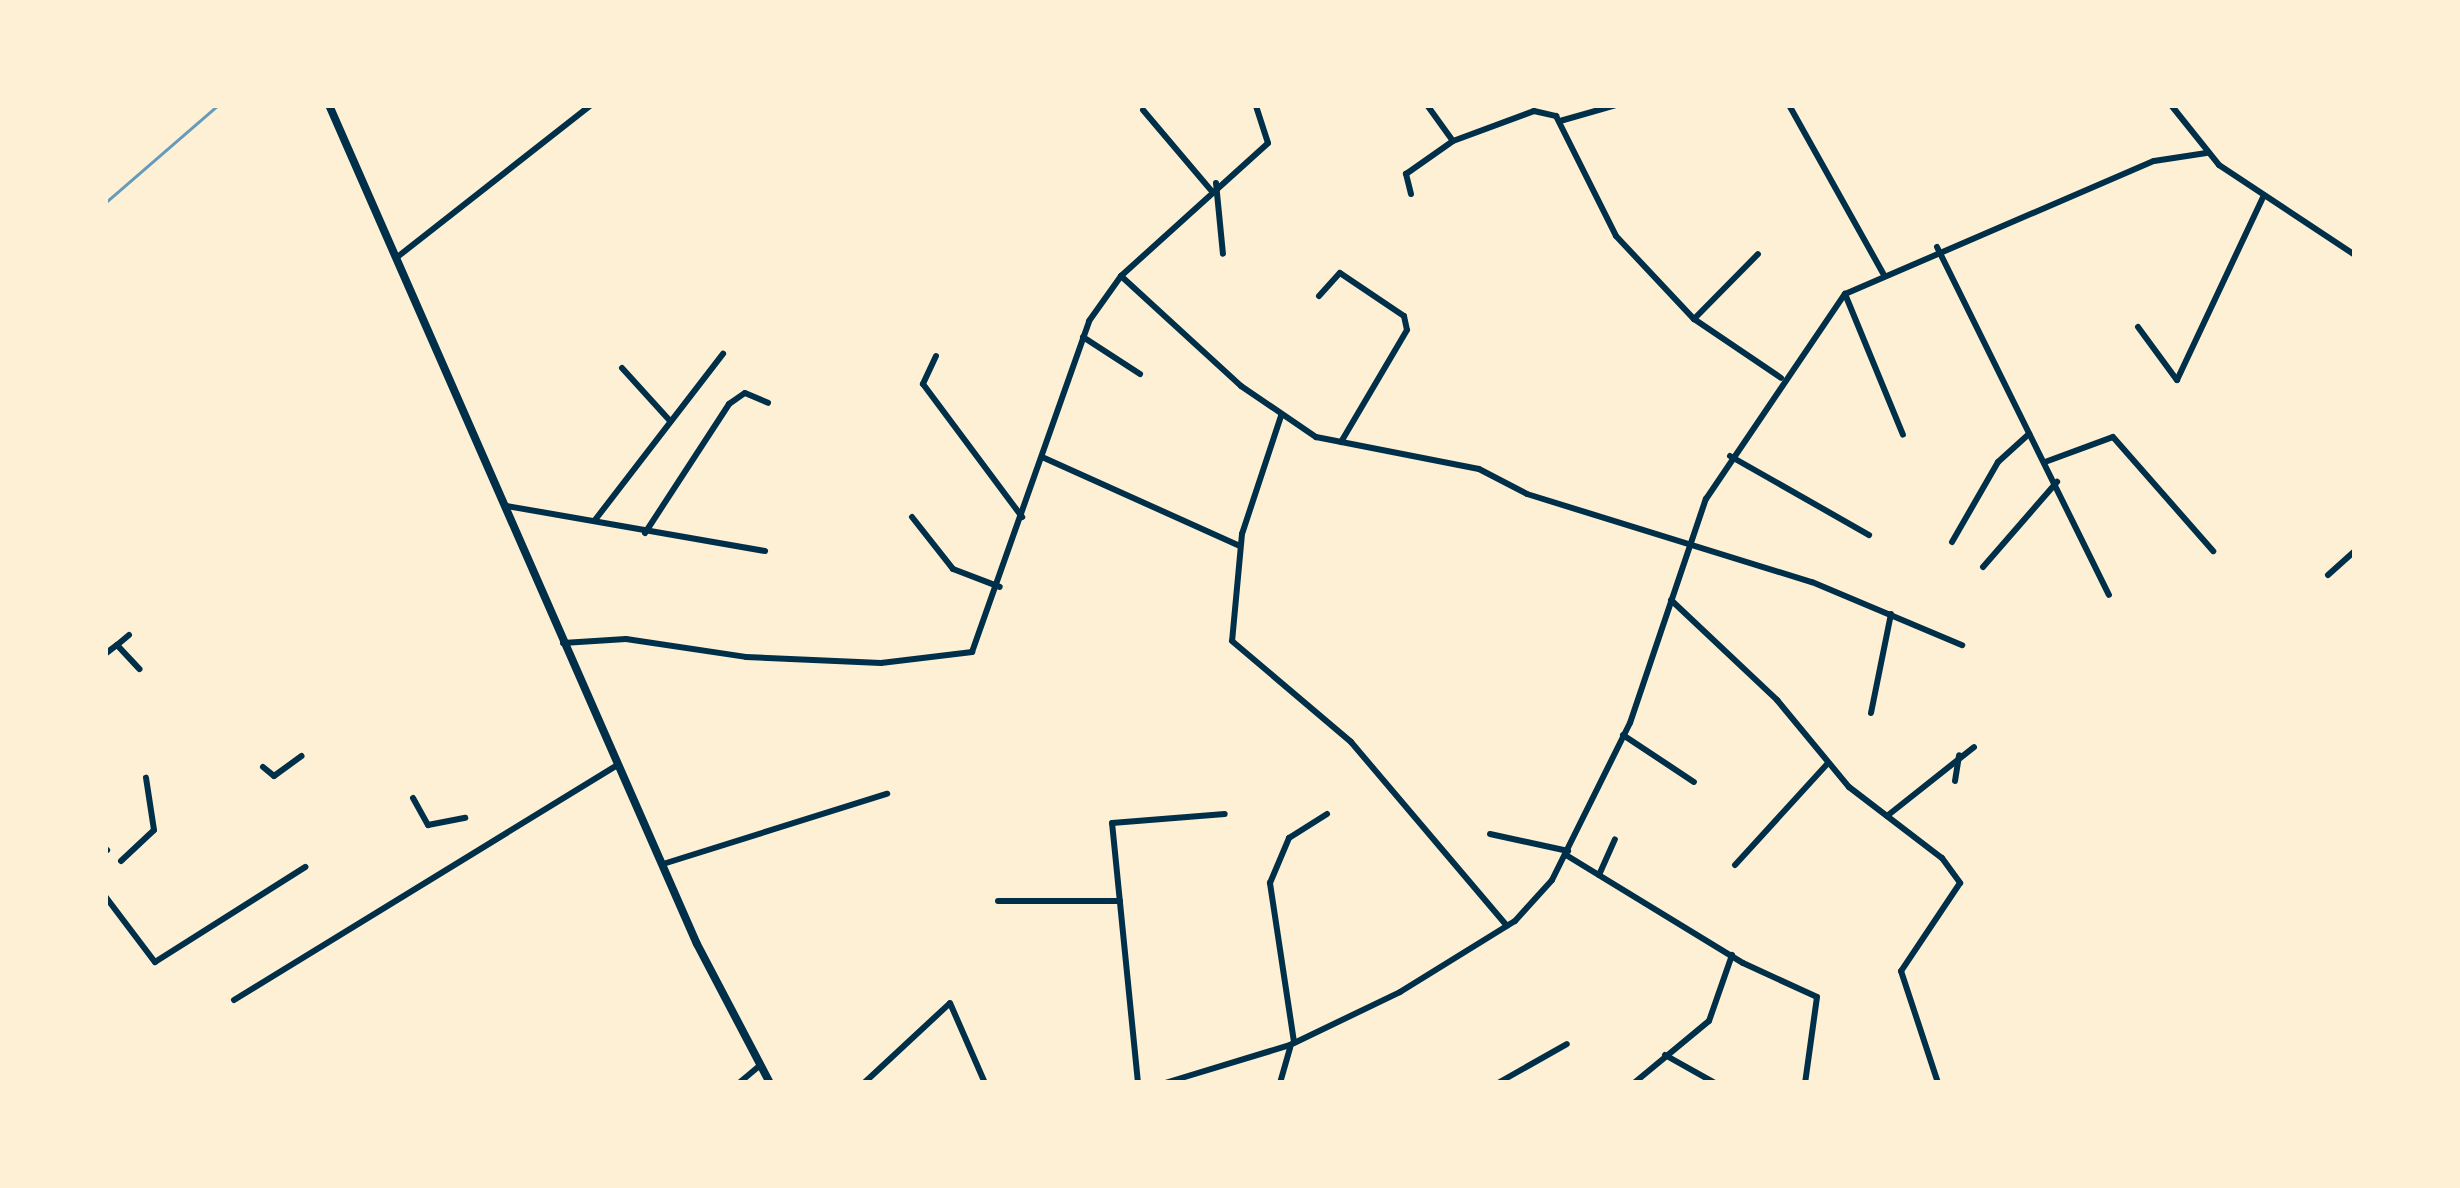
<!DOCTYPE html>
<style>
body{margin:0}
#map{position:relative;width:2460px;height:1188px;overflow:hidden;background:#fdf0d5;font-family:"Roboto Serif",serif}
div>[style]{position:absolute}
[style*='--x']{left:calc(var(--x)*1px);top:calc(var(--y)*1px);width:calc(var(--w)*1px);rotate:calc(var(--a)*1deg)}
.stream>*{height:2.5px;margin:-1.25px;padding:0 1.25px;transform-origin:1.25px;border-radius:1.25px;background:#669bbc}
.minor>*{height:6px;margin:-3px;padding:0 3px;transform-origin:3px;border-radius:3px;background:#003049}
.tertiary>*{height:8px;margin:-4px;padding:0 4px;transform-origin:4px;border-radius:4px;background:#003049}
span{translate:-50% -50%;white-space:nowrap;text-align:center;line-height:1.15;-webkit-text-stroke:10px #fdf0d5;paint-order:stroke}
.frame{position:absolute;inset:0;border:108px solid #fdf0d5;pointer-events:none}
</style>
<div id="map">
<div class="stream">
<i style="--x:105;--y:203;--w:150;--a:-40.9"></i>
</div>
<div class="minor">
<i style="--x:1427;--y:105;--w:44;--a:54.2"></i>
<i style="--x:1453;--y:141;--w:86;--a:-20.3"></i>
<i style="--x:1534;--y:111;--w:23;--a:13"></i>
<i style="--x:1556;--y:116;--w:134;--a:63.4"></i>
<i style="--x:1616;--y:236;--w:114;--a:46.8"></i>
<i style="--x:1694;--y:319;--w:105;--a:34.1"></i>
<i style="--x:1789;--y:105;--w:193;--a:60.8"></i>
<i style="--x:2171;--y:105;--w:77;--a:51.3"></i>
<i style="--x:2219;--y:165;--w:163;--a:33.5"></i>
<i style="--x:1143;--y:110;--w:104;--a:49.7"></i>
<i style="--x:1560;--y:121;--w:58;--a:-15.9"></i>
<i style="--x:1216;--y:183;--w:71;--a:84.4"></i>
<i style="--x:1411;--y:194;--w:21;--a:-104"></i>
<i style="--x:1406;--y:174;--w:57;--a:-35.1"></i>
<i style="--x:1937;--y:247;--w:388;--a:63.7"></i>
<i style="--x:396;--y:258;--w:248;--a:-38.1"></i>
<i style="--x:1121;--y:276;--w:198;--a:-42.1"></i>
<i style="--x:1268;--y:143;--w:40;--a:-108"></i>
<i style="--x:1845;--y:294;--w:152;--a:67.6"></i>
<i style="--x:1319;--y:296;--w:31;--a:-48"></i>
<i style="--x:1340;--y:273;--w:77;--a:33.9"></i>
<i style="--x:1404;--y:316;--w:14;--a:78"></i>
<i style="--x:1407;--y:330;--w:130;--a:120.5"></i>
<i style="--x:1694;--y:319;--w:91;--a:-45.4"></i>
<i style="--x:2138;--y:327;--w:66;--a:53.7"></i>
<i style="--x:2177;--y:380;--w:202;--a:-64.8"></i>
<i style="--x:1083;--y:337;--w:68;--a:33"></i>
<i style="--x:936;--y:356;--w:31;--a:115"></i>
<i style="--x:923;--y:384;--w:166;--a:53.3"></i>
<i style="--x:622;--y:368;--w:72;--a:47.8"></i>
<i style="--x:1281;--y:416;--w:124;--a:108.3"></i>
<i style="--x:1242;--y:534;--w:107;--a:95.3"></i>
<i style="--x:1232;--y:641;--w:156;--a:40.3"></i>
<i style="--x:1351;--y:742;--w:241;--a:49.7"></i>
<i style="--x:1730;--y:456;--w:160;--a:29.6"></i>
<i style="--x:1042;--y:457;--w:217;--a:24.2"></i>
<i style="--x:2045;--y:462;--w:72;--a:-20.2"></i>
<i style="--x:2113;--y:437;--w:152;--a:48.7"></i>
<i style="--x:507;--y:506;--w:262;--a:9.9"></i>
<i style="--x:912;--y:517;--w:66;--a:51.7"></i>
<i style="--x:953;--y:569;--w:50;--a:21"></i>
<i style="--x:595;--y:520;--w:210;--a:-52.4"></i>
<i style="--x:645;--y:533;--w:154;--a:-56.9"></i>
<i style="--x:729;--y:404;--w:19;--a:-35"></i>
<i style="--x:745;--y:393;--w:25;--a:23"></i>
<i style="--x:1952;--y:542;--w:92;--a:-60.1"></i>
<i style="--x:1998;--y:462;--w:42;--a:-42.1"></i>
<i style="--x:1983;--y:567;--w:113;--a:-49"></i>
<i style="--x:2328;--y:575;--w:36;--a:-42"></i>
<i style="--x:1671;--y:600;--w:146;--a:43.3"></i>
<i style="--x:1777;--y:700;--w:113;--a:50.4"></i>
<i style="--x:1849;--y:787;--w:117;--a:37.4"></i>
<i style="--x:1942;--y:858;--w:31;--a:54"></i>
<i style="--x:1960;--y:883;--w:106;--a:123.8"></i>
<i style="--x:1901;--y:971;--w:118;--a:71.7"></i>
<i style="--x:129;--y:635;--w:16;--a:140"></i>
<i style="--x:117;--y:645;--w:33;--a:47"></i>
<i style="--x:563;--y:643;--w:63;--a:-3.6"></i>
<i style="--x:626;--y:639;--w:121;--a:8.5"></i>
<i style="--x:746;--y:657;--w:135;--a:2.5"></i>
<i style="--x:881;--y:663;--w:92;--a:-6.9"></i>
<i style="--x:972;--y:652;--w:351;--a:-70.5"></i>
<i style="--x:1089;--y:321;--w:55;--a:-54.6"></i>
<i style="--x:1121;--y:276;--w:163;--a:42.5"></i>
<i style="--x:1241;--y:386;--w:91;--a:34.2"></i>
<i style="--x:1316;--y:437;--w:166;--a:11.1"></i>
<i style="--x:1479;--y:469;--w:54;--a:27.5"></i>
<i style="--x:1527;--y:494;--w:298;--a:17.2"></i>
<i style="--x:1812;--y:582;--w:163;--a:22.8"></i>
<i style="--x:105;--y:654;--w:15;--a:-37"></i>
<i style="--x:1871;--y:713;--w:101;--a:-78.6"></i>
<i style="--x:1623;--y:735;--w:85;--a:33.5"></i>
<i style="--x:263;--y:767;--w:14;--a:39"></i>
<i style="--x:274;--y:776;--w:34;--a:-36"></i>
<i style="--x:1955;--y:781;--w:26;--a:-81"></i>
<i style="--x:413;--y:798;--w:31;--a:61"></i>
<i style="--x:428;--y:825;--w:38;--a:-11"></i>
<i style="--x:1887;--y:816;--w:111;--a:-38.4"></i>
<i style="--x:1490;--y:834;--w:80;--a:12.3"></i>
<i style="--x:105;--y:848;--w:3;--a:45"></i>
<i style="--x:1566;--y:855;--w:207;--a:31.4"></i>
<i style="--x:1743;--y:963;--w:81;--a:24.7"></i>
<i style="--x:1817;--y:997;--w:87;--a:97.9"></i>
<i style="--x:121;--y:861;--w:45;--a:-43.2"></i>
<i style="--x:154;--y:830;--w:53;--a:-98.7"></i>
<i style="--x:663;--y:864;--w:235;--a:-17.4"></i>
<i style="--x:1735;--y:865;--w:138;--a:-47.6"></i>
<i style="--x:1599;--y:875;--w:39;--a:-66"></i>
<i style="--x:105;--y:896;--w:83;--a:52.9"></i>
<i style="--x:155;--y:962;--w:178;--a:-32.3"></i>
<i style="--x:998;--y:901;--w:122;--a:0"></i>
<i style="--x:234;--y:1000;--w:449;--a:-31.5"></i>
<i style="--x:1294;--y:1042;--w:161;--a:-98.6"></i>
<i style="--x:1270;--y:883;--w:49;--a:-67.1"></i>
<i style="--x:1289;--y:838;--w:45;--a:-32.3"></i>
<i style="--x:1665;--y:1055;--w:57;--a:29.2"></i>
<i style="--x:739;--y:1083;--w:26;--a:-40"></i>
<i style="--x:864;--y:1083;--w:117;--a:-42.9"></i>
<i style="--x:950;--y:1003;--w:87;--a:66.4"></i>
<i style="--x:1138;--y:1083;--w:261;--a:-95.7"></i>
<i style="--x:1112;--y:823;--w:113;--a:-4.6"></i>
<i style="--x:1165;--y:1083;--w:131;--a:-16.9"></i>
<i style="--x:1290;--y:1045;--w:122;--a:-25.7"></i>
<i style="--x:1400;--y:992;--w:135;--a:-31.7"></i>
<i style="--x:1515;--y:921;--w:55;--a:-47.9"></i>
<i style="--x:1552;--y:880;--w:175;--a:-63.6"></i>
<i style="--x:1630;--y:723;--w:237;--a:-71.3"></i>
<i style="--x:1706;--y:499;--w:248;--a:-55.9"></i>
<i style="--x:1845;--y:294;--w:336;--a:-23.3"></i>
<i style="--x:2154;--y:161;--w:53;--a:-8.7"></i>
<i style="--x:1280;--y:1083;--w:37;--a:-74"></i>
<i style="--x:1498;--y:1083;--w:79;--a:-29.5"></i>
<i style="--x:1634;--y:1083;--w:97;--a:-39.6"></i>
<i style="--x:1709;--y:1021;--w:70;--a:-70.8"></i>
</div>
<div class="tertiary">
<i style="--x:329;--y:105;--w:916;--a:66.32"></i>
<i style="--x:697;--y:944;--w:157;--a:62.3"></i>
</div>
<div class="frame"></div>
</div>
